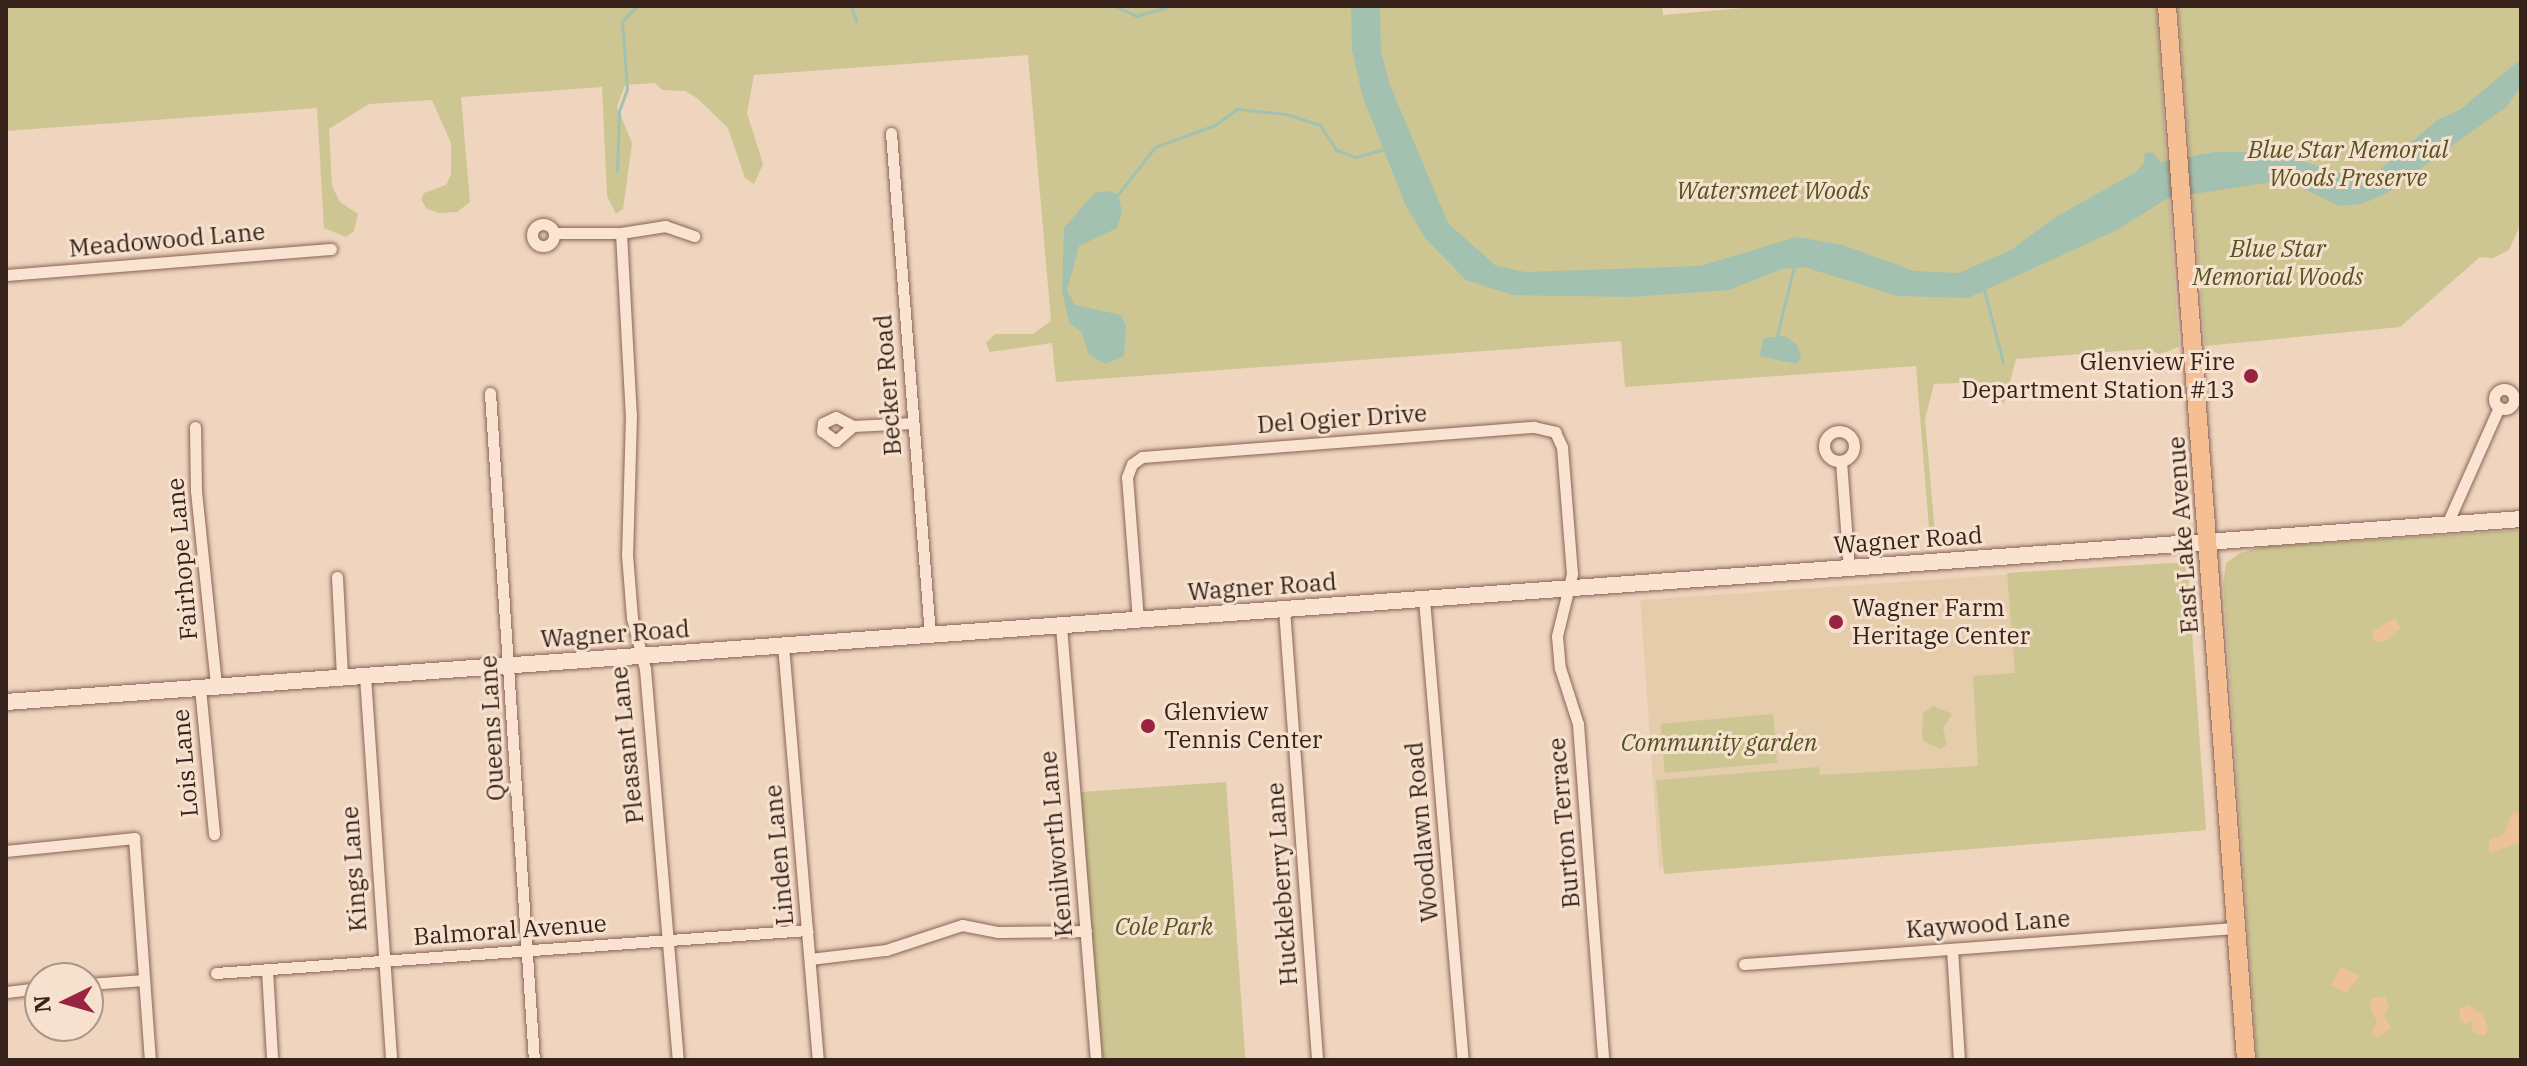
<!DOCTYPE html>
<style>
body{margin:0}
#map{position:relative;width:2527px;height:1066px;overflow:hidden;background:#efd4be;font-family:"IBM Plex Serif",serif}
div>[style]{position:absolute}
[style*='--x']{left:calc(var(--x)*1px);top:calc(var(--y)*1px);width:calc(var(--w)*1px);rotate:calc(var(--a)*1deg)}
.farmland>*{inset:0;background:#e5cdab;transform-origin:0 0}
.green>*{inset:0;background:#cdc692;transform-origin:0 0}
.sand>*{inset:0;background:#edc29a}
.water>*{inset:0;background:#a2c1b0}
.stream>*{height:3px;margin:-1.5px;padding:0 1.5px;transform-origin:1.5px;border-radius:1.5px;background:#a2c1b0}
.roads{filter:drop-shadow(0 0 2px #886456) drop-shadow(0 0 2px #886456)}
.street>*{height:11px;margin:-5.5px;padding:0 5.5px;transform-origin:5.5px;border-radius:5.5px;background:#fae4d1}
.street>.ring{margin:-5.5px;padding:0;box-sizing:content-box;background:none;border:11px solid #fae4d1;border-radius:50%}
.secondary>*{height:16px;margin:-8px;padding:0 8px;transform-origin:8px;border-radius:8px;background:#fae4d1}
.primary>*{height:18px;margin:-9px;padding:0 9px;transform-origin:9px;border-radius:9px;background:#f5be93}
.dots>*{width:22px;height:22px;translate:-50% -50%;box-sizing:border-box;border:4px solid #f6e1ce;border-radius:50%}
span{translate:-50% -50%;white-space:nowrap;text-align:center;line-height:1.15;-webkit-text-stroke:6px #f6e1ce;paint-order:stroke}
.park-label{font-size:24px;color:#545421;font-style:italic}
.street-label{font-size:24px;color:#37221b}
.poi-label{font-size:24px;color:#37221b}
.right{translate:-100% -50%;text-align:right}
.left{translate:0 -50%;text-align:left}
.frame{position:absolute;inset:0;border:8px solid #37221b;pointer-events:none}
.north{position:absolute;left:24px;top:962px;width:80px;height:80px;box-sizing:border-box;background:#f6e1ce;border:2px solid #aa9586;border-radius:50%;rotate:265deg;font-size:22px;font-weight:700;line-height:32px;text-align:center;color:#37221b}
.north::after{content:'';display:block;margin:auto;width:28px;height:36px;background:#992442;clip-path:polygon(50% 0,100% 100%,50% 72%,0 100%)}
</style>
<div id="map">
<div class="farmland">
<i style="left:2187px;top:562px;width:269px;height:548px;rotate:86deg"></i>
</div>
<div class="green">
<i style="clip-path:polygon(6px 6px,1662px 6px,1663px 15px,1766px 6px,2156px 6px,2179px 347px,2160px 354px,2147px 349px,2016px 359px,2004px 404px,1980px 382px,1934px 384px,1925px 419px,1935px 534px,1930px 541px,1916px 366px,1625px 387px,1621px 341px,1056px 382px,1052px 343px,990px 352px,986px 343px,995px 334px,1033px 334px,1051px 321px,1028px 55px,754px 75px,747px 113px,763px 164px,754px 184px,745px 178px,728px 128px,697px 98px,685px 91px,662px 90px,655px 83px,625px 85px,617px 107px,632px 143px,623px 209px,616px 214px,607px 196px,602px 87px,461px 97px,470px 202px,457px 212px,438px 213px,426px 208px,421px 199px,424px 193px,446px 185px,451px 175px,451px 143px,432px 100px,369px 104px,329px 129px,332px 186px,340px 202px,358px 214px,354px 231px,346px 237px,324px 228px,317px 108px,6px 131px)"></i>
<i style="clip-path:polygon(2178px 6px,2521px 6px,2521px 223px,2509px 250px,2493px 258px,2480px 257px,2400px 327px,2205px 346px)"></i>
<i style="clip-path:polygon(2521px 530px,2521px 1060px,2257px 1060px,2223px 583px,2226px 563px,2240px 553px,2263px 547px)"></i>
<i style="clip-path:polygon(2187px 562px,2206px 830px,1664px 874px,1656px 780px,1819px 767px,1820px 775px,1978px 766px,1973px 676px,2015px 673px,2007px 573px)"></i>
<i style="clip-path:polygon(1934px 706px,1952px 714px,1943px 728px,1947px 744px,1940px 749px,1923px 741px,1922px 734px,1923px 713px)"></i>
<i style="left:1773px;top:714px;width:49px;height:113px;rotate:85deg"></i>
<i style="left:1226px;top:782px;width:279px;height:145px;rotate:86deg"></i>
</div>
<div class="sand">
<i style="clip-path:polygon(2395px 618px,2400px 628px,2384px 642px,2373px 641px,2373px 631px)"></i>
<i style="clip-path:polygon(2521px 811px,2521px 842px,2489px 853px,2489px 840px,2505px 834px,2511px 814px)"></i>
<i style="clip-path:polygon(2341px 967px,2360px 976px,2346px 993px,2331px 985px)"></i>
<i style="clip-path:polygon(2385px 997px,2389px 1006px,2384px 1015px,2391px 1028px,2377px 1038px,2371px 1033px,2377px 1022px,2369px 1005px,2373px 998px)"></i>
<i style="clip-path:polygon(2468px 1005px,2483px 1015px,2488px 1029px,2485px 1036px,2471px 1031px,2473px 1021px,2465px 1024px,2459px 1018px,2460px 1008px)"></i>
</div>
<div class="water">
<i style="clip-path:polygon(1351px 6px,1380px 6px,1381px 52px,1390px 85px,1448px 223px,1496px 266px,1526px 272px,1700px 266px,1797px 237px,1843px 245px,1914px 271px,1959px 273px,2011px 250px,2054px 218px,2136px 172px,2145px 162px,2144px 153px,2153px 152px,2160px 162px,2215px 152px,2274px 152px,2349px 176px,2376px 173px,2437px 120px,2461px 109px,2521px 59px,2521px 87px,2506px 107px,2387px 193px,2362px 204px,2339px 206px,2302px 188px,2271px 182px,2168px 198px,2117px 230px,1968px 298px,1898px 296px,1804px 267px,1782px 269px,1729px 290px,1631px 297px,1512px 295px,1466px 280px,1426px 239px,1406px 206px,1363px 98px,1352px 50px)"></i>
<i style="clip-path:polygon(1109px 191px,1118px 194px,1122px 212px,1117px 228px,1079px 246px,1067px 291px,1075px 305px,1121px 315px,1126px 326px,1124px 356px,1106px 364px,1089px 355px,1082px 333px,1069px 322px,1062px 291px,1064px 228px,1094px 193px)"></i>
<i style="clip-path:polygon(1785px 336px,1797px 345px,1801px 357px,1797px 364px,1759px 356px,1764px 338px)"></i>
</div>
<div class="stream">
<i style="--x:851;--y:6;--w:16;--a:72"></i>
<i style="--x:1115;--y:6;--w:23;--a:25"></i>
<i style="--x:1136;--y:16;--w:37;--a:-16"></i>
<i style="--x:617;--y:171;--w:60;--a:-88.1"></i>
<i style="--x:619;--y:111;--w:23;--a:-70"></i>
<i style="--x:627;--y:89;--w:68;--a:-94.2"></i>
<i style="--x:622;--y:21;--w:21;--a:-45"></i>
<i style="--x:1118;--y:194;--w:60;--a:-51.8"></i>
<i style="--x:1155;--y:147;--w:64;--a:-20.1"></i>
<i style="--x:1215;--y:125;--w:27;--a:-36"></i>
<i style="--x:1237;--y:109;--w:49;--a:5.8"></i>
<i style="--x:1286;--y:114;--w:36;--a:18"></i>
<i style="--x:1320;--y:125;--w:30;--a:57"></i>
<i style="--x:1336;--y:150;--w:20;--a:20"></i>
<i style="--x:1355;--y:157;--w:30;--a:-15"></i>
<i style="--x:1984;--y:289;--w:76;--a:75.6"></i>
<i style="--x:1777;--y:336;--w:72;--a:-76.3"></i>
</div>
<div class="roads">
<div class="street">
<i style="--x:891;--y:133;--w:504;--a:85.56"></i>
<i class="ring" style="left:532px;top:224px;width:11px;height:11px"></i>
<i style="--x:554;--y:233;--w:67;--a:0"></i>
<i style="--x:621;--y:233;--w:45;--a:-9"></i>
<i style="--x:665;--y:226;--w:31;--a:19"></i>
<i style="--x:621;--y:233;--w:182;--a:86.9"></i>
<i style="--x:631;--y:415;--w:139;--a:91.6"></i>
<i style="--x:627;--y:554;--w:64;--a:85.5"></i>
<i style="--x:632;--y:618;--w:53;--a:75.7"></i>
<i style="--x:645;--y:669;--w:392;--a:85.2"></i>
<i style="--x:6;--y:275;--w:326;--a:-4.6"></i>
<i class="ring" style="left:2494px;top:389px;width:9px;height:9px"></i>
<i style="--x:490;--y:393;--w:668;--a:86.23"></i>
<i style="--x:853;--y:426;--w:23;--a:139"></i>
<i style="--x:836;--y:441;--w:17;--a:-144"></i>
<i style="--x:822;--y:431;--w:8;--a:-83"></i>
<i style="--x:823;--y:423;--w:14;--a:-25"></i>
<i style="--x:836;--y:417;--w:19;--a:28"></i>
<i style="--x:853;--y:426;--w:60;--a:-2.9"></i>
<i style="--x:195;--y:427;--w:64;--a:89.1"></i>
<i style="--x:196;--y:491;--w:196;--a:84.1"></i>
<i class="ring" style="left:1824px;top:431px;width:19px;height:19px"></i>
<i style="--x:1841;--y:461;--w:108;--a:85.8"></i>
<i style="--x:2447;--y:524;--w:128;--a:-66"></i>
<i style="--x:337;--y:577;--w:100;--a:87.1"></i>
<i style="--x:1424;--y:599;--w:463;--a:85.2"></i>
<i style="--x:1284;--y:609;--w:452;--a:85.8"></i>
<i style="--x:1138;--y:620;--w:143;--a:-94.4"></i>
<i style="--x:1127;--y:477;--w:14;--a:-69"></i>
<i style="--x:1132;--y:464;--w:12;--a:-35"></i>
<i style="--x:1142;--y:457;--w:393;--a:-4.4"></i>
<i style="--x:1534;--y:427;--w:22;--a:13"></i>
<i style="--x:1555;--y:432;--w:17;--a:65"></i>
<i style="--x:1562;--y:447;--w:127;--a:85.5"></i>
<i style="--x:1572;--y:574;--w:64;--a:103.6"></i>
<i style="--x:1557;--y:636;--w:32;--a:85"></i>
<i style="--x:1560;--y:668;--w:59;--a:72.2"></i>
<i style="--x:1578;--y:724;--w:337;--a:85.7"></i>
<i style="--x:1061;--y:626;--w:435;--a:85.4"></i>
<i style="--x:783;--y:645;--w:416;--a:85.2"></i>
<i style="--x:365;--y:676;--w:385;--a:86.1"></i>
<i style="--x:200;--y:688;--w:147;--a:84.5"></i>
<i style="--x:6;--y:851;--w:129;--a:-5.8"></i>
<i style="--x:134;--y:838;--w:223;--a:85.9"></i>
<i style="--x:1952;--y:949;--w:111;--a:86.4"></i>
<i style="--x:810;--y:959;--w:77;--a:-6.8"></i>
<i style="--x:886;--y:950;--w:80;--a:-18.2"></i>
<i style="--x:962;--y:925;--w:37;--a:11"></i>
<i style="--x:998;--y:932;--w:88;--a:-0.7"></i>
<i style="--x:1744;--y:964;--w:493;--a:-4.2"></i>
<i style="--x:267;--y:970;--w:87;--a:86.7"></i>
<i style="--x:216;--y:973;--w:593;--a:-4.16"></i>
<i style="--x:88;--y:984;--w:56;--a:-4.1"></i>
<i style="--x:6;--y:992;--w:34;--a:-7"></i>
</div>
<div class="secondary">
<i style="--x:6;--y:702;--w:2522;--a:-4.16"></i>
</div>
<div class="primary">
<i style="--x:2167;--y:6;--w:1057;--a:85.71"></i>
</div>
</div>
<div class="dots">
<i style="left:2251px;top:376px;background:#992442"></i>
<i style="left:1836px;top:622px;background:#992442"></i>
<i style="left:1148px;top:726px;background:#992442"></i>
</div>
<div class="park-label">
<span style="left:2348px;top:164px">Blue Star Memorial<br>Woods Preserve</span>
<span style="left:1773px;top:191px">Watersmeet Woods</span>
<span style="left:2278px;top:263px">Blue Star<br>Memorial Woods</span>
<span style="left:1719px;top:743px">Community garden</span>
<span style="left:1164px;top:927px">Cole Park</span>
</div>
<div class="street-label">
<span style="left:167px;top:240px;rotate:-5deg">Meadowood Lane</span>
<span style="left:888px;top:385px;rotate:-94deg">Becker Road</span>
<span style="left:1342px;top:419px;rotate:-4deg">Del Ogier Drive</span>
<span style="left:2183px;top:535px;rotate:-94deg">East Lake Avenue</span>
<span style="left:1908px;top:540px;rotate:-4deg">Wagner Road</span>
<span style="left:182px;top:559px;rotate:-95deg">Fairhope Lane</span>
<span style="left:1262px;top:587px;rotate:-4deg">Wagner Road</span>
<span style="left:615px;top:634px;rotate:-4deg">Wagner Road</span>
<span style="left:492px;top:728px;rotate:-93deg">Queens Lane</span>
<span style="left:627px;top:745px;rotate:-96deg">Pleasant Lane</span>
<span style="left:185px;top:763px;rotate:-95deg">Lois Lane</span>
<span style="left:1564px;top:823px;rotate:-95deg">Burton Terrace</span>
<span style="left:1422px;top:832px;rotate:-95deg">Woodlawn Road</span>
<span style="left:1056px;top:844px;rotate:-95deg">Kenilworth Lane</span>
<span style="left:779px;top:855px;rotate:-95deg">Linden Lane</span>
<span style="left:354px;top:869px;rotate:-94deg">Kings Lane</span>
<span style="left:1282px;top:884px;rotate:-94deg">Huckleberry Lane</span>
<span style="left:1988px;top:924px;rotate:-4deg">Kaywood Lane</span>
<span style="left:510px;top:930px;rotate:-4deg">Balmoral Avenue</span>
</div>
<div class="poi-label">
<span class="right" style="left:2235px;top:376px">Glenview Fire<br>Department Station #13</span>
<span class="left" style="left:1852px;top:622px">Wagner Farm<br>Heritage Center</span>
<span class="left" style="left:1164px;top:726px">Glenview<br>Tennis Center</span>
</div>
<div class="frame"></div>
<div class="north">N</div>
</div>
